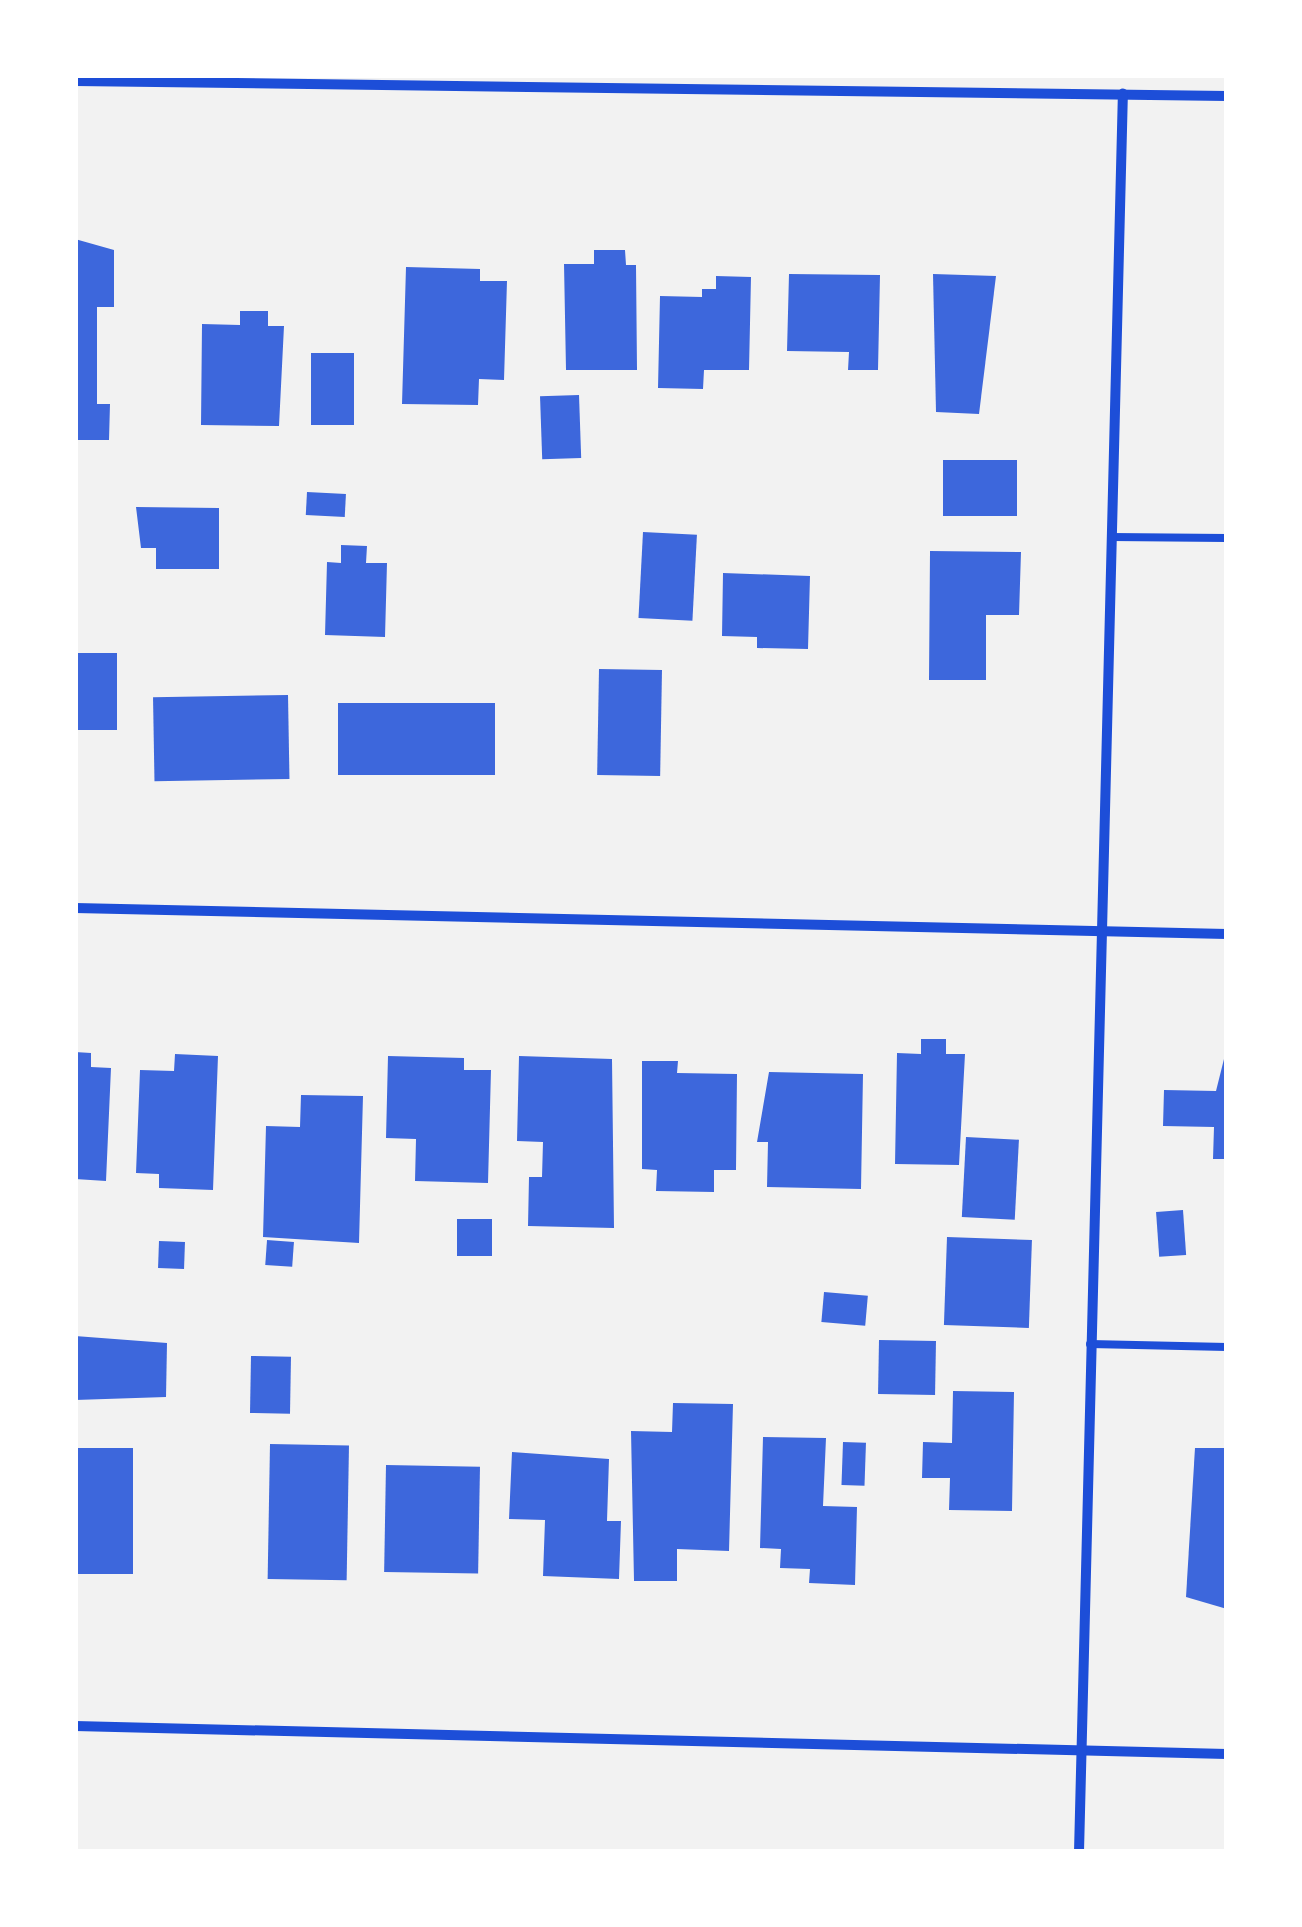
<!DOCTYPE html>
<style>
body{margin:0}
#map{position:relative;width:1302px;height:1927px;overflow:hidden;background:#f2f2f2;font-family:Inter,sans-serif}
div>[style]{position:absolute}
[style*='--x']{left:calc(var(--x)*1px);top:calc(var(--y)*1px);width:calc(var(--w)*1px);rotate:calc(var(--a)*1deg)}
.building>*{inset:0;background:#3d67dc;transform-origin:0 0}
.service>*{height:8px;margin:-4px;padding:0 4px;transform-origin:4px;border-radius:4px;background:#1d4ed8}
.minor>*{height:10px;margin:-5px;padding:0 5px;transform-origin:5px;border-radius:5px;background:#1d4ed8}
span{translate:-50% -50%;white-space:nowrap;text-align:center;line-height:1.15;-webkit-text-stroke:8px #fff;paint-order:stroke}
.frame{position:absolute;inset:0;border:78px solid #fff;pointer-events:none}
</style>
<div id="map">
<div class="building">
<i style="clip-path:polygon(75px 239px,114px 250px,114px 307px,97px 307px,97px 404px,110px 404px,109px 440px,75px 440px)"></i>
<i style="clip-path:polygon(594px 250px,625px 250px,626px 265px,636px 265px,637px 370px,566px 370px,564px 264px,594px 264px)"></i>
<i style="clip-path:polygon(406px 267px,480px 269px,480px 281px,507px 281px,504px 380px,479px 379px,478px 405px,402px 404px)"></i>
<i style="clip-path:polygon(789px 274px,880px 275px,878px 370px,848px 370px,849px 352px,787px 351px)"></i>
<i style="clip-path:polygon(933px 274px,996px 276px,979px 414px,936px 412px)"></i>
<i style="clip-path:polygon(716px 276px,751px 277px,749px 370px,704px 370px,703px 389px,658px 388px,660px 296px,702px 297px,702px 289px,716px 289px)"></i>
<i style="clip-path:polygon(240px 311px,268px 311px,268px 326px,284px 326px,279px 426px,201px 425px,202px 324px,240px 325px)"></i>
<i style="left:311px;top:353px;width:43px;height:72px"></i>
<i style="left:579px;top:395px;width:63px;height:39px;rotate:88deg"></i>
<i style="left:1017px;top:460px;width:56px;height:74px;rotate:90deg"></i>
<i style="left:307px;top:492px;width:39px;height:23px;rotate:3deg"></i>
<i style="clip-path:polygon(136px 507px,219px 508px,219px 569px,156px 569px,156px 548px,141px 548px)"></i>
<i style="left:643px;top:532px;width:54px;height:86px;rotate:3deg"></i>
<i style="clip-path:polygon(341px 545px,367px 546px,366px 563px,387px 563px,385px 637px,325px 635px,327px 562px,341px 563px)"></i>
<i style="clip-path:polygon(930px 551px,1021px 552px,1019px 615px,986px 615px,986px 680px,929px 680px)"></i>
<i style="clip-path:polygon(723px 573px,810px 576px,808px 649px,757px 648px,757px 637px,722px 636px)"></i>
<i style="left:75px;top:653px;width:42px;height:77px"></i>
<i style="left:599px;top:669px;width:63px;height:106px;rotate:1deg"></i>
<i style="left:288px;top:695px;width:84px;height:135px;rotate:89deg"></i>
<i style="left:338px;top:703px;width:157px;height:72px"></i>
<i style="clip-path:polygon(921px 1039px,946px 1039px,946px 1054px,965px 1054px,959px 1165px,895px 1164px,897px 1053px,921px 1054px)"></i>
<i style="clip-path:polygon(1227px 1047px,1227px 1159px,1213px 1159px,1214px 1127px,1163px 1126px,1164px 1090px,1216px 1091px)"></i>
<i style="clip-path:polygon(75px 1052px,91px 1053px,91px 1067px,111px 1068px,106px 1181px,75px 1179px)"></i>
<i style="clip-path:polygon(175px 1054px,218px 1056px,213px 1190px,159px 1188px,159px 1174px,136px 1173px,140px 1070px,174px 1071px)"></i>
<i style="clip-path:polygon(388px 1056px,464px 1058px,464px 1070px,491px 1070px,488px 1183px,415px 1181px,416px 1139px,386px 1138px)"></i>
<i style="clip-path:polygon(519px 1056px,612px 1059px,614px 1228px,528px 1226px,529px 1177px,542px 1177px,543px 1142px,517px 1141px)"></i>
<i style="clip-path:polygon(642px 1061px,678px 1061px,677px 1073px,737px 1074px,736px 1170px,714px 1170px,714px 1192px,656px 1191px,657px 1170px,642px 1169px)"></i>
<i style="clip-path:polygon(769px 1072px,863px 1074px,861px 1189px,767px 1187px,768px 1142px,757px 1142px)"></i>
<i style="clip-path:polygon(301px 1095px,363px 1096px,359px 1243px,263px 1237px,266px 1126px,300px 1127px)"></i>
<i style="left:966px;top:1137px;width:53px;height:80px;rotate:3deg"></i>
<i style="left:1183px;top:1210px;width:45px;height:27px;rotate:86deg"></i>
<i style="left:457px;top:1219px;width:35px;height:37px"></i>
<i style="left:947px;top:1237px;width:85px;height:88px;rotate:2deg"></i>
<i style="left:267px;top:1240px;width:27px;height:25px;rotate:4deg"></i>
<i style="left:159px;top:1241px;width:26px;height:27px;rotate:2deg"></i>
<i style="left:824px;top:1292px;width:44px;height:30px;rotate:5deg"></i>
<i style="clip-path:polygon(75px 1336px,167px 1343px,166px 1397px,75px 1400px)"></i>
<i style="left:879px;top:1340px;width:57px;height:54px;rotate:1deg"></i>
<i style="left:251px;top:1356px;width:40px;height:57px;rotate:1deg"></i>
<i style="clip-path:polygon(953px 1391px,1014px 1392px,1012px 1511px,949px 1510px,950px 1478px,922px 1478px,923px 1442px,952px 1443px)"></i>
<i style="clip-path:polygon(673px 1403px,733px 1404px,729px 1551px,677px 1549px,677px 1581px,634px 1581px,631px 1431px,672px 1432px)"></i>
<i style="clip-path:polygon(763px 1437px,826px 1438px,823px 1506px,857px 1507px,855px 1585px,809px 1583px,810px 1569px,780px 1568px,781px 1549px,760px 1548px)"></i>
<i style="left:843px;top:1442px;width:23px;height:43px;rotate:2deg"></i>
<i style="left:270px;top:1444px;width:79px;height:135px;rotate:1deg"></i>
<i style="left:75px;top:1448px;width:58px;height:126px"></i>
<i style="clip-path:polygon(1195px 1448px,1225px 1448px,1227px 1609px,1186px 1597px)"></i>
<i style="clip-path:polygon(512px 1452px,609px 1459px,607px 1521px,621px 1521px,619px 1579px,543px 1576px,545px 1520px,509px 1519px)"></i>
<i style="left:386px;top:1465px;width:94px;height:107px;rotate:1deg"></i>
</div>
<div class="service">
<i style="--x:1111;--y:537;--w:116;--a:0.5"></i>
<i style="--x:1090;--y:1344;--w:137;--a:1.3"></i>
</div>
<div class="minor">
<i style="--x:75;--y:81;--w:1152;--a:0.75"></i>
<i style="--x:75;--y:908;--w:1152;--a:1.29"></i>
<i style="--x:75;--y:1726;--w:1152;--a:1.39"></i>
<i style="--x:1079;--y:1852;--w:1759;--a:-88.57"></i>
</div>
<div class="frame"></div>
</div>
